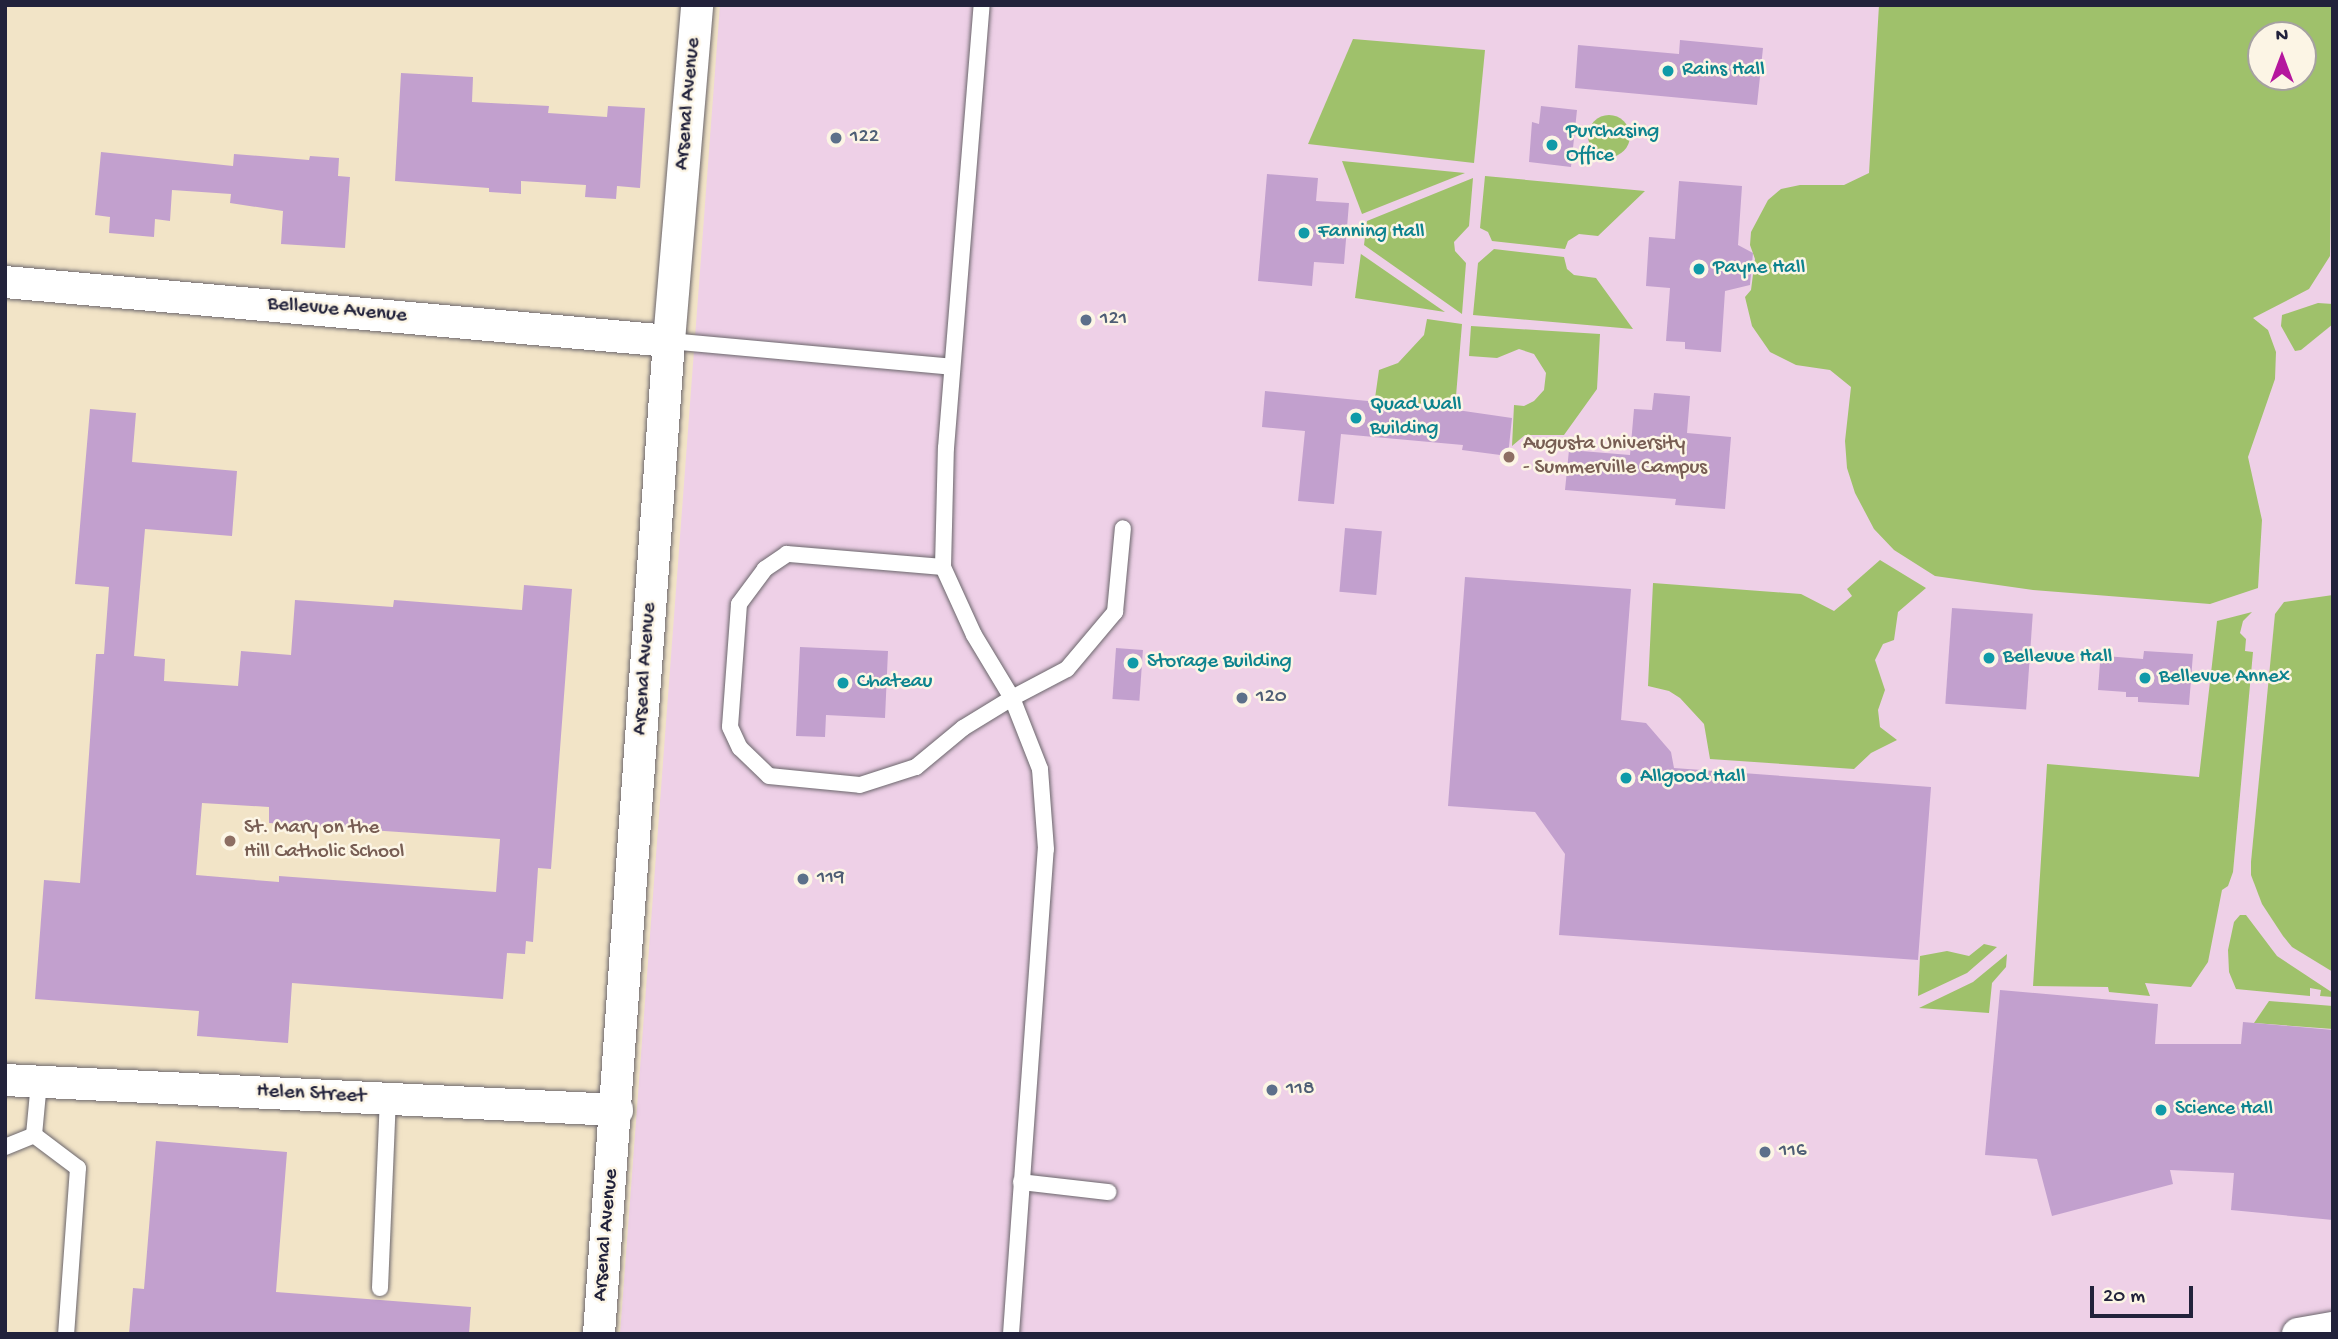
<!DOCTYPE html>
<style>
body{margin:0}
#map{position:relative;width:2338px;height:1339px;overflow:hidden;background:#f2e4c7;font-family:"Gochi Hand",sans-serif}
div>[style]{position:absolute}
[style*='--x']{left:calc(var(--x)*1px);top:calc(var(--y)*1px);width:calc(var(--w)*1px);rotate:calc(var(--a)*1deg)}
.built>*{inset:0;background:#eed0e7}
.green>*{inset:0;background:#9fc16b}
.round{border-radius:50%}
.building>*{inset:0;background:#c2a0ce;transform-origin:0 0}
.roads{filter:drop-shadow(0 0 2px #6b666c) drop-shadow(0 0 2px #6b666c)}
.service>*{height:16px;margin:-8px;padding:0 8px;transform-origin:8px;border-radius:8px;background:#fff}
.minor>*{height:32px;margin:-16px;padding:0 16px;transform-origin:16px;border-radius:16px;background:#fff}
.dots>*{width:19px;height:19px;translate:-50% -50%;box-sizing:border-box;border:4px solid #fcf5e5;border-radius:50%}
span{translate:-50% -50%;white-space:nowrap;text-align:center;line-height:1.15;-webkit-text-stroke:5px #fcf5e5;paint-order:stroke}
.culture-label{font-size:21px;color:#0d838f}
.left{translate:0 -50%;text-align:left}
.street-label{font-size:21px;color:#22223b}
.service-label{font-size:21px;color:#4e5e75}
.education-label{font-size:21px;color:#785e54}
.frame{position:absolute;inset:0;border:7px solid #22223b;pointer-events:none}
.north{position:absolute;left:2247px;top:21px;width:70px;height:70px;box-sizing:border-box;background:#fcf5e5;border:2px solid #a5a1a1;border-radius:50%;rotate:0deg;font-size:19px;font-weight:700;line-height:28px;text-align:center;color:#22223b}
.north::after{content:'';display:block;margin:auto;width:24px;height:32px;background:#b5179e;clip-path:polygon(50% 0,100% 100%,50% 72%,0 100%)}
.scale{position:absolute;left:2090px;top:1286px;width:103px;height:32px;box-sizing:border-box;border:4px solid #22223b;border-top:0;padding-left:9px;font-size:21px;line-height:24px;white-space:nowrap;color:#22223b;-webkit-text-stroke:5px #fcf5e5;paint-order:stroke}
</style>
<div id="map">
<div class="built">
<i style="clip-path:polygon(evenodd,720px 5px,2333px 5px,2333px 1334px,620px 1334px,720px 5px,2261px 35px,2303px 35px,2303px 77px,2261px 77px,2261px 35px)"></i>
</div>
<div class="green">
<i style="clip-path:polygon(evenodd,1879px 5px,2333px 5px,2330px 256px,2309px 289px,2253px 318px,2268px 330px,2276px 352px,2275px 379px,2248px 457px,2262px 520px,2258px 588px,2210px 604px,2033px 590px,1935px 576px,1894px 550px,1874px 529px,1855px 493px,1847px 468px,1845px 441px,1851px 387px,1830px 370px,1796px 365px,1770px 352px,1752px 326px,1745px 297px,1751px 290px,1755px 259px,1750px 245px,1751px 232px,1768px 200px,1781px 189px,1800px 185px,1844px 185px,1869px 173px,1879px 5px,2261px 35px,2303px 35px,2303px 77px,2261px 77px,2261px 35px)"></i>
<i style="clip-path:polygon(1353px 39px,1485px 50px,1474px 163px,1308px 144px)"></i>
<i class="round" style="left:1588px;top:115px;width:42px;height:42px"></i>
<i style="clip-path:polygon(1342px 161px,1465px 173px,1362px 214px)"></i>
<i style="clip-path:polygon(1485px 176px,1645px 191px,1598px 236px,1579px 234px,1568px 241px,1565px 249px,1492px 241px,1488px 232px,1480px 228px)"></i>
<i style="clip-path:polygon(1473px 178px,1469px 226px,1454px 242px,1455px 251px,1466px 263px,1462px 314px,1364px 245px,1367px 221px)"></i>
<i style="clip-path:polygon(1494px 249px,1564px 257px,1567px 269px,1574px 275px,1596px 278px,1633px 329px,1473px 315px,1478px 263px)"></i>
<i style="clip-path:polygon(1361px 253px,1361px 254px,1445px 312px,1355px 298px)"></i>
<i style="clip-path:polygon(2318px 303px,2333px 304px,2333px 324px,2301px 350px,2295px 351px,2281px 326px,2282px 315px)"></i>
<i style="clip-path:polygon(1427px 319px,1462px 324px,1455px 408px,1375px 398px,1379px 370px,1398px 363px,1424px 335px)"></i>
<i style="clip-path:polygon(1471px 326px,1600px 334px,1597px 389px,1564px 435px,1525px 435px,1512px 446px,1514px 405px,1524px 406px,1534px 401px,1544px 390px,1546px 373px,1534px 354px,1519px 349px,1497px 358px,1469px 356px)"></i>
<i style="clip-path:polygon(1880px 560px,1926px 588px,1898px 612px,1894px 640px,1883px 644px,1875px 660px,1885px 690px,1878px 710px,1880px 727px,1897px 740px,1871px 753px,1854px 769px,1710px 759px,1704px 724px,1680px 698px,1669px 691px,1648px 686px,1653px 583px,1801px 594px,1834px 611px,1852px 596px,1847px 589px)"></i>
<i style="clip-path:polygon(2333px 595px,2333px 972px,2292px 947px,2283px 936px,2262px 904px,2251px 875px,2251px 862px,2275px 614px,2284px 602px)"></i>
<i style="clip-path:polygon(2252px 612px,2243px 621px,2240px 633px,2246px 639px,2245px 651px,2253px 652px,2233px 872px,2228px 886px,2222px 890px,2208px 962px,2191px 987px,2145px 983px,2150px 996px,2109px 992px,2108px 987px,2033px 986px,2047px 764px,2199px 777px,2217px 621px)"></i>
<i style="clip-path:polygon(2246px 915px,2277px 956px,2333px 993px,2333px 997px,2320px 996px,2321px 990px,2310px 988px,2310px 996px,2236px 989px,2229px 972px,2228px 950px,2234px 922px,2240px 915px)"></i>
<i style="clip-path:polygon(1984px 944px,1997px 947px,1967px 973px,1918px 996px,1920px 956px,1947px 951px,1969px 956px)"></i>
<i style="clip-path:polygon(2007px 954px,2006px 967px,1992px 983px,1989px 1013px,1919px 1008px,1973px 982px)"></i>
<i style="clip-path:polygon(2269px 1001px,2333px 1006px,2333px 1029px,2254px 1023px)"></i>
</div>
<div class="building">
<i style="clip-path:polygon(1680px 40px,1763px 48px,1757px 105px,1575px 88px,1578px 45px,1679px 54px)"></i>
<i style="clip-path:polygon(401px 73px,473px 77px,472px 102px,549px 106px,548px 113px,607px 117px,608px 106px,645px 108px,640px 188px,617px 186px,616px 199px,585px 197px,586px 185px,521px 181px,521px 194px,489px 192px,489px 188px,395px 181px)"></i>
<i style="clip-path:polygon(1541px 106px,1577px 110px,1571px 167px,1529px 162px,1532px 122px,1539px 124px)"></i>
<i style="clip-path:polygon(101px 152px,233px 166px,234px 154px,309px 160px,310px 156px,339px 158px,338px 176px,350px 177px,345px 248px,281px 244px,283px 211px,230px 203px,231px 194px,172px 190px,170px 221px,155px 219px,154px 237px,109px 233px,110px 217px,95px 215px)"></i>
<i style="clip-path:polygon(1267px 174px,1318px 178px,1316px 201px,1349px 203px,1344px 264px,1314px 262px,1312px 286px,1258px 281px)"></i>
<i style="clip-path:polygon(1679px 181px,1742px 186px,1738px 245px,1753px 253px,1750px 285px,1725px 291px,1721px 352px,1685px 349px,1685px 342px,1666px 341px,1670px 288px,1646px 286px,1649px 237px,1675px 239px)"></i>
<i style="clip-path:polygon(1265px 391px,1450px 409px,1512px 418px,1508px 456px,1462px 450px,1463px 445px,1341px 434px,1334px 504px,1298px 501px,1305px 431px,1262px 427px)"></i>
<i style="clip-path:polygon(1654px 393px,1690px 396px,1687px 433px,1731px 437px,1725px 509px,1675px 505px,1676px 499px,1565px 490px,1569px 450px,1630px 455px,1634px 409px,1652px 410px)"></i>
<i style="clip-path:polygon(evenodd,90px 409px,136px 413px,132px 462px,237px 471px,232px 536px,145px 529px,134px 656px,165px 659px,164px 681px,238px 686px,241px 651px,291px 655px,295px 600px,393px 607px,394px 600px,522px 610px,524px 585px,572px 589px,551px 869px,538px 868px,533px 942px,526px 941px,525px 954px,507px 953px,503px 999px,292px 983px,288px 1043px,197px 1036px,199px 1011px,35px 999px,44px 880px,80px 883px,96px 654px,104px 654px,109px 587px,75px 584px,90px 409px,202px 803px,269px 807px,269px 823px,500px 839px,496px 892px,279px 876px,279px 882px,196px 875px,202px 803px)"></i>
<i style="left:1345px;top:528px;width:37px;height:64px;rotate:5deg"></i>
<i style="clip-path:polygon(1465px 577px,1631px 589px,1621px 720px,1646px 723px,1671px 752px,1674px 768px,1931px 787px,1918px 960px,1559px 935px,1565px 854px,1535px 812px,1448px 806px)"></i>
<i style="left:1952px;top:608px;width:81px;height:96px;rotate:4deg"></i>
<i style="clip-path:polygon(800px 647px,888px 651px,885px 718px,826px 715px,825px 737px,796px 736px)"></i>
<i style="left:1116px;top:648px;width:27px;height:51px;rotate:4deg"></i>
<i style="clip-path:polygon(2144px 651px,2193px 654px,2189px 705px,2138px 702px,2138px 697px,2126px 697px,2126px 692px,2098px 690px,2100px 662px,2105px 662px,2105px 656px,2143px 659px)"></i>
<i style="clip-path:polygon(2000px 990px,2158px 1004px,2155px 1044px,2241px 1044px,2243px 1022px,2333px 1030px,2333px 1220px,2231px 1210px,2234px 1173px,2170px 1170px,2173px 1184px,2052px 1216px,2037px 1159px,1985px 1155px)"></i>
<i style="clip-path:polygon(156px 1141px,287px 1152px,276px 1292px,471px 1307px,469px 1334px,129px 1334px,133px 1288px,144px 1289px)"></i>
</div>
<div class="roads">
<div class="service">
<i style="--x:669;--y:341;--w:284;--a:5.2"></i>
<i style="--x:943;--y:567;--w:119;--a:-88.6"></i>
<i style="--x:946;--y:448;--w:444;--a:-85.4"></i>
<i style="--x:34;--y:1135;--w:55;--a:36.9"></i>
<i style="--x:78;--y:1168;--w:166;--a:94.1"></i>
<i style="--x:5;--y:1147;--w:31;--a:-22"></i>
<i style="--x:34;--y:1135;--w:53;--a:-84.6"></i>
<i style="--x:1021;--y:1182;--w:88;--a:6.6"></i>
<i style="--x:380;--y:1288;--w:189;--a:-87.6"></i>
<i style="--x:1011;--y:1334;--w:486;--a:-85.9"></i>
<i style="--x:1046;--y:849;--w:80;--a:-94.3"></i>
<i style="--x:1040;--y:769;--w:76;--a:-111.5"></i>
<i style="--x:1012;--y:698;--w:74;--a:-121.1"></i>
<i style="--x:974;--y:635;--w:75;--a:-114.5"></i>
<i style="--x:943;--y:567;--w:157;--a:-175.2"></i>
<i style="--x:787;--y:554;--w:27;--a:146"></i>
<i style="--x:765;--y:569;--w:44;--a:126.6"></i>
<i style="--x:739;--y:604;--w:123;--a:94.2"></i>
<i style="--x:730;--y:727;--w:23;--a:65"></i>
<i style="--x:740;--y:748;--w:40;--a:44"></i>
<i style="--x:769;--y:776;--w:91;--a:5.6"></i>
<i style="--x:860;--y:785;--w:59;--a:-17.8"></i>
<i style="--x:916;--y:767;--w:61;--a:-39.7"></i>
<i style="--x:963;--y:728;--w:57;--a:-31.5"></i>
<i style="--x:1012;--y:698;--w:62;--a:-27.8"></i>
<i style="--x:1067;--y:669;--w:75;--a:-49.9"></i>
<i style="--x:1115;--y:612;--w:84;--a:-84.6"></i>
</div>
<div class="minor">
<i style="--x:5;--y:282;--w:667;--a:5.08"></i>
<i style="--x:5;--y:1080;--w:613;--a:2.81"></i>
<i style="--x:599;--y:1334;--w:995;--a:-85.97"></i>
<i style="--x:669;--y:341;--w:337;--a:-85.2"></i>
<i style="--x:2298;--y:1334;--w:36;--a:-10"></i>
</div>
</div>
<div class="dots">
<i style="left:1668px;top:71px;background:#0f9aa8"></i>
<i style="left:836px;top:138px;background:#5c6f8a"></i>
<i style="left:1552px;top:145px;background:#0f9aa8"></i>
<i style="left:1304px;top:233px;background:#0f9aa8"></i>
<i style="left:1699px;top:269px;background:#0f9aa8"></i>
<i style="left:1086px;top:320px;background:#5c6f8a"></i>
<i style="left:1356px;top:418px;background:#0f9aa8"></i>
<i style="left:1509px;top:457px;background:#8d6e63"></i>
<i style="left:1989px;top:658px;background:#0f9aa8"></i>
<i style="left:1133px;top:663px;background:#0f9aa8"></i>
<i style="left:2145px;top:678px;background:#0f9aa8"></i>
<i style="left:843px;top:683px;background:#0f9aa8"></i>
<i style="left:1242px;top:698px;background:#5c6f8a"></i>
<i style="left:1626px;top:778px;background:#0f9aa8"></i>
<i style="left:230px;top:841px;background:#8d6e63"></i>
<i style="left:803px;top:879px;background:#5c6f8a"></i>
<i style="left:1272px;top:1090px;background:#5c6f8a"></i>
<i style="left:2161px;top:1110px;background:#0f9aa8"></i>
<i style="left:1765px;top:1152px;background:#5c6f8a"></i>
</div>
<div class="culture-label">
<span class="left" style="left:1682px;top:71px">Rains Hall</span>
<span class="left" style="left:1566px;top:145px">Purchasing<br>Office</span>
<span class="left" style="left:1318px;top:233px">Fanning Hall</span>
<span class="left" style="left:1713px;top:269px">Payne Hall</span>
<span class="left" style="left:1370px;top:418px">Quad Wall<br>Building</span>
<span class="left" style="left:2003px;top:658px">Bellevue Hall</span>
<span class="left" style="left:1147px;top:663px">Storage Building</span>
<span class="left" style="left:2159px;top:678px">Bellevue Annex</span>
<span class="left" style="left:857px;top:683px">Chateau</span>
<span class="left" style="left:1640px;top:778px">Allgood Hall</span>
<span class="left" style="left:2175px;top:1110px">Science Hall</span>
</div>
<div class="street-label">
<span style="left:689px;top:104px;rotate:-85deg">Arsenal Avenue</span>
<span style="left:337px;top:311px;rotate:5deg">Bellevue Avenue</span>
<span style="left:646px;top:669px;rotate:-86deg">Arsenal Avenue</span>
<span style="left:311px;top:1095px;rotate:3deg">Helen Street</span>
<span style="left:607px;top:1235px;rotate:-85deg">Arsenal Avenue</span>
</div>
<div class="service-label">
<span class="left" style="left:850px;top:138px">122</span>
<span class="left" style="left:1100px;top:320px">121</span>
<span class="left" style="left:1256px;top:698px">120</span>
<span class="left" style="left:817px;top:879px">119</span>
<span class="left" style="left:1286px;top:1090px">118</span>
<span class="left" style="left:1779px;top:1152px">116</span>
</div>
<div class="education-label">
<span class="left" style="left:1523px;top:457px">Augusta University<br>- Summerville Campus</span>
<span class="left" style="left:244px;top:841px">St. Mary on the<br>Hill Catholic School</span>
</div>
<div class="frame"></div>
<div class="north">N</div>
<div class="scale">20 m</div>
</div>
